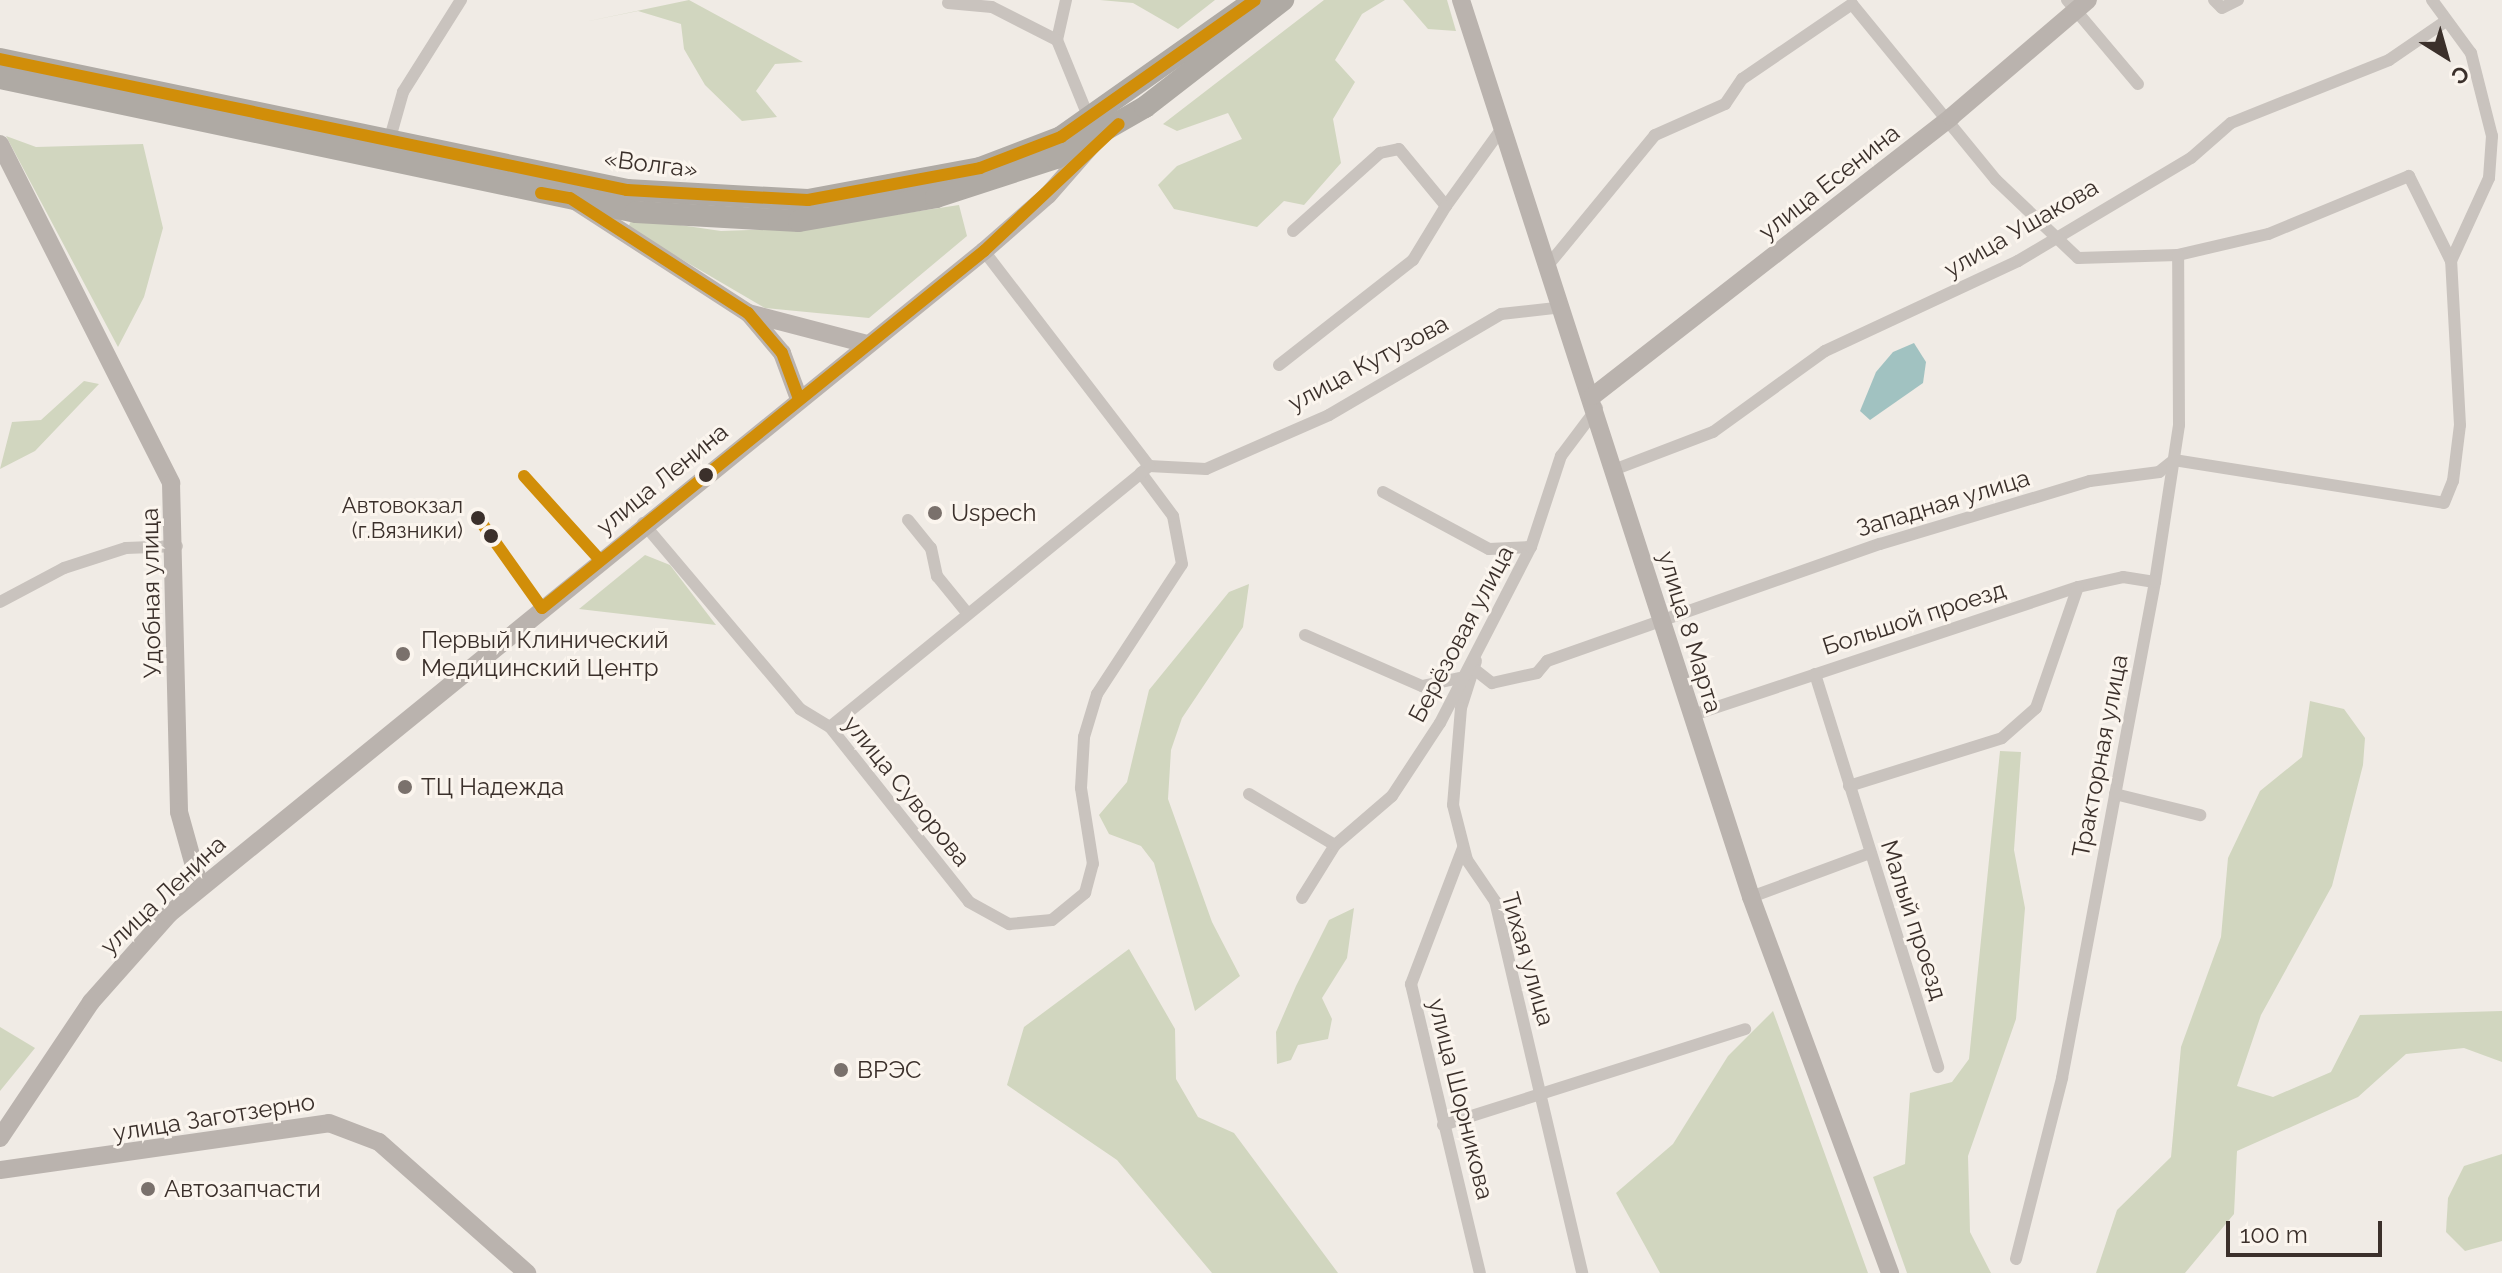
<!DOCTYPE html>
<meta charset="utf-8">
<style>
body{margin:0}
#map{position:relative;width:2502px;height:1273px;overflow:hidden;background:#f0ebe5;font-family:Raleway,sans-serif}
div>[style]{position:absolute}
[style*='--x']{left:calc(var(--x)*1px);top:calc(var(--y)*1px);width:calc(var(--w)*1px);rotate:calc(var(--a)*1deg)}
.green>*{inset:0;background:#d1d6bf}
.water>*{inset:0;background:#a1c2c1}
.street>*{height:12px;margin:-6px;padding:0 6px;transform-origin:6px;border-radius:6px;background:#c9c3be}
.secondary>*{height:18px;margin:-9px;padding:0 9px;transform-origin:9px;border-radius:9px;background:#bab3ae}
.highway>*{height:22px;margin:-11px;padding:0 11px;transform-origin:11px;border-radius:11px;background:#afaaa4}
.bus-1>*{height:12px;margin:-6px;padding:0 6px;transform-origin:6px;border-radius:6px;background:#d18e09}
.dots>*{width:22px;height:22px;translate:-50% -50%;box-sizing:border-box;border:4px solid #fbf5ee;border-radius:50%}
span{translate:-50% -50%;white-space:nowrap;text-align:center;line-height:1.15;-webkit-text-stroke:6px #fbf5ee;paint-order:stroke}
.bus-label{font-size:22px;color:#3b302b}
.right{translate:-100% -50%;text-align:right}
.street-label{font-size:24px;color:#3b302b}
.poi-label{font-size:24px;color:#3b302b}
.left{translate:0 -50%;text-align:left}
.north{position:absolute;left:2406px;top:16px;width:80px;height:80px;-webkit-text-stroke:6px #fbf5ee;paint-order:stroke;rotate:143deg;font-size:22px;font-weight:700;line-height:32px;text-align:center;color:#3b302b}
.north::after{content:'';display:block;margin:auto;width:28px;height:36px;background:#3b302b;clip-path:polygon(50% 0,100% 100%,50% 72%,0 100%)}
.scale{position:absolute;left:2226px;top:1221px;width:156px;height:36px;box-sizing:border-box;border:4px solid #3b302b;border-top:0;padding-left:10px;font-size:24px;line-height:28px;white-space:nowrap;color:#3b302b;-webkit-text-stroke:6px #fbf5ee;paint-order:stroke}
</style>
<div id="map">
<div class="green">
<i style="clip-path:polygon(689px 0,803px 62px,775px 64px,756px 91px,777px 117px,742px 121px,705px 85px,684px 49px,681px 24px,638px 11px,584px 22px)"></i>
<i style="clip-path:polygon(1100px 0,1215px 0,1178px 29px,1133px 3px)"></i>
<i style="clip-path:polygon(1324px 0,1385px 0,1362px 14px,1335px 60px,1355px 82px,1333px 119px,1341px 163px,1304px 205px,1284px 201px,1257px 227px,1174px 209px,1158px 185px,1177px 166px,1242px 139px,1228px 113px,1177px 131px,1163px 124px)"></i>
<i style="clip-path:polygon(1403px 0,1447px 0,1456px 31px,1428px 29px)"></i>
<i style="clip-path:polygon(6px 136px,36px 147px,143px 144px,163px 228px,144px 297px,118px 347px)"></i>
<i style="clip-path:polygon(959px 205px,967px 236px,869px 318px,765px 308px,628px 228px,632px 218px,721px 231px,808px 228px)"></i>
<i style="clip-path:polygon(84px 381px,99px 384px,35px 451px,0 469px,12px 422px,41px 420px)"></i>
<i style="clip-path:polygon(645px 555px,670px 565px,716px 625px,579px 609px)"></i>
<i style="clip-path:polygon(1249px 584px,1243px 627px,1182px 718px,1171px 750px,1168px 799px,1212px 922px,1240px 976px,1195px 1011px,1154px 863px,1141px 846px,1109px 834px,1099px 815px,1127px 782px,1149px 690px,1229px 592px)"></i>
<i style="clip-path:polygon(2310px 701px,2344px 709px,2365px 738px,2363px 765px,2332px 886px,2261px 1015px,2237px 1086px,2273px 1097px,2331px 1072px,2360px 1015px,2502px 1011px,2502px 1062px,2464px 1048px,2406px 1054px,2358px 1097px,2237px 1151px,2234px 1214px,2185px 1273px,2096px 1273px,2117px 1210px,2171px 1157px,2181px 1047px,2221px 937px,2228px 858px,2260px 791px,2302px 757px)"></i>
<i style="clip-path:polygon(2000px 751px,2021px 752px,2014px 850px,2025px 908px,2016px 1019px,1968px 1156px,1970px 1232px,1991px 1273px,1907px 1273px,1873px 1177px,1905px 1164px,1910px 1093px,1952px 1082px,1969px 1059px)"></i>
<i style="clip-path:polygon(1354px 908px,1347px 958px,1322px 998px,1332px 1019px,1328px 1039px,1298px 1045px,1291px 1060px,1277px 1064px,1276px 1032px,1296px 986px,1329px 920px)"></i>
<i style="clip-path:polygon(1129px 949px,1175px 1029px,1176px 1079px,1198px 1117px,1234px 1133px,1338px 1273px,1212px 1273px,1117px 1160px,1007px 1085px,1024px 1027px)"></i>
<i style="clip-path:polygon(1773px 1011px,1868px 1273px,1660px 1273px,1616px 1193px,1673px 1144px,1728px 1056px)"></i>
<i style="clip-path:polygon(0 1027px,35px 1048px,0 1091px)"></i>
<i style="clip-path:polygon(2502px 1154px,2502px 1241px,2465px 1251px,2446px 1232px,2448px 1198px,2464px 1166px)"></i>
</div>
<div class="water">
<i style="clip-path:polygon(1914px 343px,1926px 362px,1923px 383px,1870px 420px,1860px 411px,1876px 372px,1893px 352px)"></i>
</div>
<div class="street">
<i style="--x:1066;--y:0;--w:41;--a:102.7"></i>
<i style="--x:1057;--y:40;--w:87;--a:67.8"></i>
<i style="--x:2067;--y:0;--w:110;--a:49.8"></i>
<i style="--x:2214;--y:0;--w:11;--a:45"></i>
<i style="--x:2222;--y:8;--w:18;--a:-27"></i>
<i style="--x:2432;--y:0;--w:66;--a:53.7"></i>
<i style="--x:2471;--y:53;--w:86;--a:75.8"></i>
<i style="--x:2492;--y:136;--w:42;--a:94.1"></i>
<i style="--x:2489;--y:178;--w:91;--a:114.6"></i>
<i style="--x:948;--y:3;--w:44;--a:5.2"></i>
<i style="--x:992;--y:7;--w:73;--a:26.9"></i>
<i style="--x:390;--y:138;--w:48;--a:-74.2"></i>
<i style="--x:403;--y:92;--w:109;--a:-57.8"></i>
<i style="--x:1293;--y:231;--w:117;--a:-41.9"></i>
<i style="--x:1380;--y:153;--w:19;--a:-12"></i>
<i style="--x:1399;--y:149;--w:74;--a:50.5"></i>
<i style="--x:1446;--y:206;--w:97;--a:-54.2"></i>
<i style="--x:1279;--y:365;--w:170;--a:-38.1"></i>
<i style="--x:1413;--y:260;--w:63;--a:-58.6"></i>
<i style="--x:1149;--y:466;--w:57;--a:3"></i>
<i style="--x:1206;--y:469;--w:134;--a:-23.7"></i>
<i style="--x:1329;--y:415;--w:199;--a:-30.4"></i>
<i style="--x:1501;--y:314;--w:62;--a:-6.4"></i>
<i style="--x:1616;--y:469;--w:104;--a:-20.9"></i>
<i style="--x:1713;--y:432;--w:138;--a:-35.9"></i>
<i style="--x:1825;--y:351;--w:213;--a:-25"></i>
<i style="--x:2018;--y:261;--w:201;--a:-30.8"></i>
<i style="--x:2191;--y:158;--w:53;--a:-41.2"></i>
<i style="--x:2231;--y:123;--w:170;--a:-21.7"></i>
<i style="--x:2389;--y:60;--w:69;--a:-34.4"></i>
<i style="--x:1383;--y:492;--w:120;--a:28.3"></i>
<i style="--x:1489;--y:549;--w:42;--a:-2.7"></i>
<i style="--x:908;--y:520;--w:36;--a:51"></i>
<i style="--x:931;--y:548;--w:29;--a:78"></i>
<i style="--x:937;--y:576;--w:49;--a:50.8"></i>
<i style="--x:643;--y:523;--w:243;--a:49.8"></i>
<i style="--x:800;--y:709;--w:35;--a:31"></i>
<i style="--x:830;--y:727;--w:223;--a:51.5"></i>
<i style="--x:969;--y:902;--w:46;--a:28.8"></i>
<i style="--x:1009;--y:924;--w:43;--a:-5.3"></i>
<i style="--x:1052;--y:920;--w:43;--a:-39.3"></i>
<i style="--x:1085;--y:893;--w:30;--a:-75"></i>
<i style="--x:1093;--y:864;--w:77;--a:-99"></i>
<i style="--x:1081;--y:788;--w:51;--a:-86.6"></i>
<i style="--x:1084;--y:737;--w:45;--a:-73.2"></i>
<i style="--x:1097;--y:694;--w:155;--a:-56.8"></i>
<i style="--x:1182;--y:564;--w:49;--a:-100.6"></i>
<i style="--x:1173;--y:516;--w:54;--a:-126.7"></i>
<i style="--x:1141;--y:473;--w:11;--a:-41"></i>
<i style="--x:1149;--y:466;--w:271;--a:-127.5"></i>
<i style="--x:0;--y:602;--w:72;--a:-28"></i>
<i style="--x:64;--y:568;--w:65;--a:-17.9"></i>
<i style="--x:126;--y:548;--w:51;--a:-2.2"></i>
<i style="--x:1305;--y:635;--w:128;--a:23.6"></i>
<i style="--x:1422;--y:686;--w:38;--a:-12"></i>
<i style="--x:1476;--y:661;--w:49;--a:107.7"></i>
<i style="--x:1461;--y:708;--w:97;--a:94.7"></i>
<i style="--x:1453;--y:805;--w:57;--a:75.7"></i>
<i style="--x:1467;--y:860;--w:50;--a:55.7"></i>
<i style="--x:1495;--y:901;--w:382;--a:76.8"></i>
<i style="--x:1474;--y:669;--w:23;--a:38"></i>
<i style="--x:1492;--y:683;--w:46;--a:-12.5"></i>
<i style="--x:1537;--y:673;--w:16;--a:-50"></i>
<i style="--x:1547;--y:661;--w:353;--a:-19.4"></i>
<i style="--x:1880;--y:544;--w:219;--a:-16.7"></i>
<i style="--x:2090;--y:481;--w:70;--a:-7.4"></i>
<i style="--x:2159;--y:472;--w:19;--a:-39"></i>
<i style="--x:2174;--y:460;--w:273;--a:9"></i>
<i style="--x:2444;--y:503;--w:24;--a:-68"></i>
<i style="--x:2453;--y:481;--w:56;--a:-82.9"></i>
<i style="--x:2460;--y:425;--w:164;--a:-93.1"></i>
<i style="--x:2451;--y:261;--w:95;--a:-116.3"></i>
<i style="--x:2409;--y:176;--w:152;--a:157.6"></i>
<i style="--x:2268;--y:234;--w:92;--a:166.9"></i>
<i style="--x:2178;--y:255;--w:100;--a:178.3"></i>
<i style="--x:2078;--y:258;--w:113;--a:-136.4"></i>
<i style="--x:1996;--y:180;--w:227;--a:-129.3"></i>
<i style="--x:1852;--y:4;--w:133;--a:145.7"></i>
<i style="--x:1742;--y:79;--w:30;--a:124"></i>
<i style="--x:1725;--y:104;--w:77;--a:156.1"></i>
<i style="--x:1655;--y:135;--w:167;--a:129.4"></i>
<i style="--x:1815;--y:674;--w:412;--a:72.6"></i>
<i style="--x:1690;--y:716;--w:409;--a:-18.4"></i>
<i style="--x:2078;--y:587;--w:46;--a:-12.5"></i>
<i style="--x:2123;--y:577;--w:32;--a:9"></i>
<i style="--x:830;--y:727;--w:402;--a:-39.2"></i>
<i style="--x:1849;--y:786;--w:160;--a:-17.4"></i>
<i style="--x:2002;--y:738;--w:45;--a:-41.4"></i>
<i style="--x:2036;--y:708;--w:128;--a:-70.9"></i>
<i style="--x:1249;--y:794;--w:100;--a:30.7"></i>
<i style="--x:2115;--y:794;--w:88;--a:13.9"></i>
<i style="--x:1463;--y:848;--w:146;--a:110.9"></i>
<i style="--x:1411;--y:984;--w:297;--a:76.6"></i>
<i style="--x:1751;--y:897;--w:127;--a:-20.3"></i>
<i style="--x:1302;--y:898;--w:62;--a:-58.1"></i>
<i style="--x:1335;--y:845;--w:75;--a:-40.7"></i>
<i style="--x:1392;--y:796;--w:87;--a:-56.7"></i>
<i style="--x:1440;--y:723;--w:198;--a:-62.7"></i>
<i style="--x:1531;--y:547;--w:96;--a:-71.8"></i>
<i style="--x:1561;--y:456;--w:60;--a:-53.1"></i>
<i style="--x:1443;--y:1125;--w:317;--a:-17.6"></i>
<i style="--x:2016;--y:1259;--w:187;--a:-75.7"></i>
<i style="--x:2062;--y:1078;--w:505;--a:-79.38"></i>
<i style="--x:2155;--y:582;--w:159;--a:-81.3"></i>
<i style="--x:2179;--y:425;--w:170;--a:-90.3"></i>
</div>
<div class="secondary">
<i style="--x:1461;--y:0;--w:943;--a:72.08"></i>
<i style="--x:1751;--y:897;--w:401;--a:69.7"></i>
<i style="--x:0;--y:144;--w:380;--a:63.2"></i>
<i style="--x:171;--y:483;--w:329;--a:88.6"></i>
<i style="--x:179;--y:812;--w:78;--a:74.4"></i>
<i style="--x:575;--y:201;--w:206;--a:32.9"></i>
<i style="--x:748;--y:313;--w:123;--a:14.6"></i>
<i style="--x:750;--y:315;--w:50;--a:49.9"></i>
<i style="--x:782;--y:353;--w:49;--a:69.7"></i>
<i style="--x:1593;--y:396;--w:454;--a:-37.9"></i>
<i style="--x:1951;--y:117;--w:180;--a:-40.5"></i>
<i style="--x:0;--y:1138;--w:164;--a:-56.2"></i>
<i style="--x:91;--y:1002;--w:118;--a:-48.4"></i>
<i style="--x:169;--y:914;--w:1051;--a:-39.13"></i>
<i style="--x:984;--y:251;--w:85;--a:-41.2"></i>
<i style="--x:1048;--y:195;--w:76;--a:-48.7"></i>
<i style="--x:0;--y:1170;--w:332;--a:-8.1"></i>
<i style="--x:329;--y:1123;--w:53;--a:20.8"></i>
<i style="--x:379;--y:1142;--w:198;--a:41.5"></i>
</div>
<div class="highway">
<i style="--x:0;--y:59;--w:641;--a:11.8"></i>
<i style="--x:627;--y:190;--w:181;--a:3.2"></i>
<i style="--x:808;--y:200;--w:175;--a:-10.5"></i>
<i style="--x:980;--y:168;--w:87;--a:-20.9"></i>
<i style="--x:1061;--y:137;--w:237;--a:-35.2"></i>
<i style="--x:0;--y:78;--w:650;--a:11.9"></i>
<i style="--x:636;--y:212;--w:163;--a:3.2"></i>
<i style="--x:799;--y:221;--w:139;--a:-9.9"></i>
<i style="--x:936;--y:197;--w:126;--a:-18"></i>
<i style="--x:1056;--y:158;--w:103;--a:-29.8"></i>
<i style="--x:1145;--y:107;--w:175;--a:-37.8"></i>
</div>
<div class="bus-1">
<i style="--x:0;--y:59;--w:641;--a:11.8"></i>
<i style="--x:627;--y:190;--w:181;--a:3.2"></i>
<i style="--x:808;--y:200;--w:175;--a:-10.5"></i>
<i style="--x:980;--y:168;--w:87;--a:-20.9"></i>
<i style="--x:1061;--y:137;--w:237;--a:-35.2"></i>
<i style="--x:541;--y:193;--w:29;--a:10"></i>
<i style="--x:570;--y:198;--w:212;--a:32.9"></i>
<i style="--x:748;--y:313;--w:52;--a:49.6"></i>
<i style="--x:782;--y:353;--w:49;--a:69.7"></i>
<i style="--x:524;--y:476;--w:113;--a:47.9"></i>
<i style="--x:476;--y:515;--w:114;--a:54.6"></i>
<i style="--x:542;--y:608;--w:568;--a:-38.93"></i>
<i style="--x:984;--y:251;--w:185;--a:-43.3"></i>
</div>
<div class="dots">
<i style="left:706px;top:475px;background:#3b302b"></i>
<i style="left:935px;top:513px;background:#7a716c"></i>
<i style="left:478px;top:518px;background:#3b302b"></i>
<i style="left:491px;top:536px;background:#3b302b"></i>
<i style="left:403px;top:654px;background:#7a716c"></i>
<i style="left:405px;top:787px;background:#7a716c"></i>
<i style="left:841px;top:1070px;background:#7a716c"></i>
<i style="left:148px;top:1189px;background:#7a716c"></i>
</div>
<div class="bus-label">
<span class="right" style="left:463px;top:518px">Автовокзал<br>(г.Вязники)</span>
</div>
<div class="street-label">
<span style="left:651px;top:164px;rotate:7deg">«Волга»</span>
<span style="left:1829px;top:182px;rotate:-38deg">улица Есенина</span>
<span style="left:2021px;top:228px;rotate:-30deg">улица Ушакова</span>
<span style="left:1368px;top:363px;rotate:-28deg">улица Кутузова</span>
<span style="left:662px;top:479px;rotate:-39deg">улица Ленина</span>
<span style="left:1943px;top:503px;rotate:-17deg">Западная улица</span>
<span style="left:151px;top:593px;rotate:-91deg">Удобная улица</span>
<span style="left:1914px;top:618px;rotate:-18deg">Большой проезд</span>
<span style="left:1690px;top:632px;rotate:73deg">улица 8 Марта</span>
<span style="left:1461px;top:634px;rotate:-62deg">Берёзовая улица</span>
<span style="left:2100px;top:756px;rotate:-79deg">Тракторная улица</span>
<span style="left:907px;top:791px;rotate:51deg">улица Суворова</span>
<span style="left:163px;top:895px;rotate:-43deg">улица Ленина</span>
<span style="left:1914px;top:920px;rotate:72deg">Малый проезд</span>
<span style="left:1528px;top:959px;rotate:74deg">Тихая улица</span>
<span style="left:1461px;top:1099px;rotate:76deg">улица Шорникова</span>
<span style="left:214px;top:1117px;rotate:-9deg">улица Заготзерно</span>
</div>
<div class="poi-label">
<span class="left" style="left:951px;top:513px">Uspech</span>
<span class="left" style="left:421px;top:654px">Первый Клинический<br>Медицинский Центр</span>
<span class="left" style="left:421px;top:787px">ТЦ Надежда</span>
<span class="left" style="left:857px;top:1070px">ВРЭС</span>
<span class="left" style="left:164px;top:1189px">Автозапчасти</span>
</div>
<div class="north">С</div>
<div class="scale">100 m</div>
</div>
